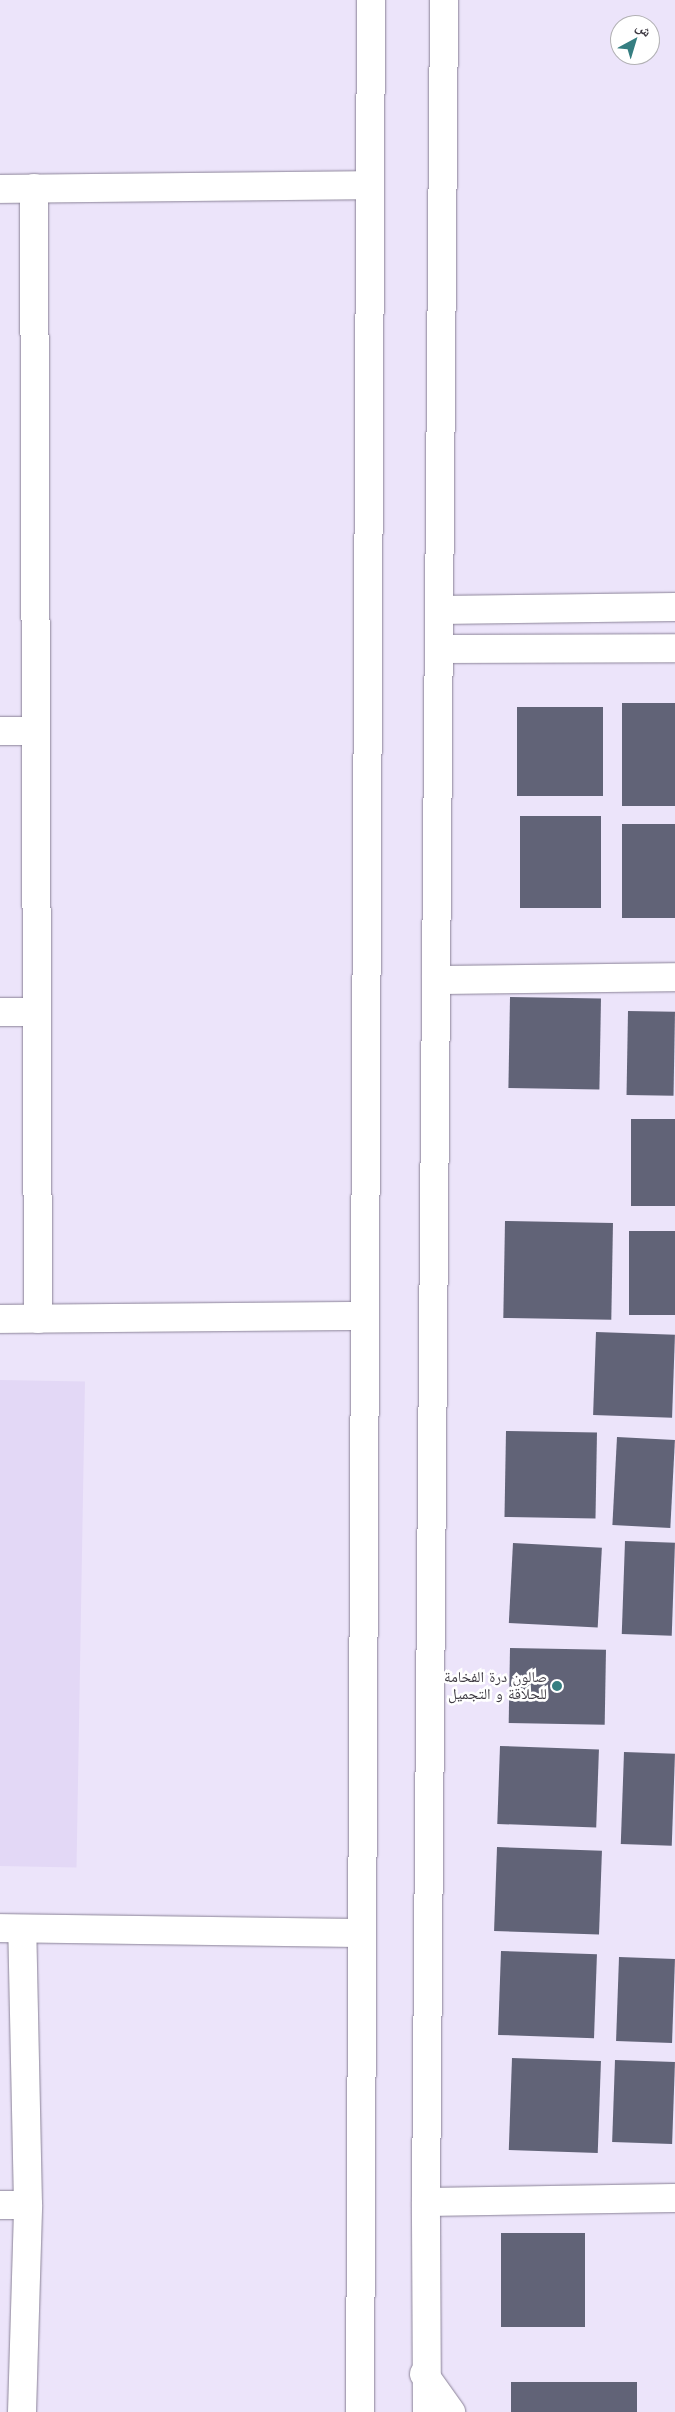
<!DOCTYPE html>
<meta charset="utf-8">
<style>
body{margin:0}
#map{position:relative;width:675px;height:2412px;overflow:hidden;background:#ece4fa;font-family:"Work Sans","Noto Naskh Arabic",sans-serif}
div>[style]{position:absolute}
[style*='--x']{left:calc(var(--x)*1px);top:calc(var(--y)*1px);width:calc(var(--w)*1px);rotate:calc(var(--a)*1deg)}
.built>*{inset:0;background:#e3d8f6;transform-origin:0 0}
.building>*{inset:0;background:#616377;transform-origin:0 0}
.roads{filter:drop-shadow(0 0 1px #8a8297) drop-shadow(0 0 1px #8a8297)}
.street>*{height:28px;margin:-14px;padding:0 14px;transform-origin:14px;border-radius:14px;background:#fff}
.secondary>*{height:28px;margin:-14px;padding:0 14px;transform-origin:14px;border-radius:14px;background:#fff}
.dots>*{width:14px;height:14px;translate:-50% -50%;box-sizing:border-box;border:2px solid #fff;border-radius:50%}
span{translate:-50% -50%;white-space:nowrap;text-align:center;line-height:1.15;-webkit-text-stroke:5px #fff;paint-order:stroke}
.poi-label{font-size:15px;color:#3f3b44}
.right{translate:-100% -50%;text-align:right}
.north{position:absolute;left:610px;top:15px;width:50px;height:50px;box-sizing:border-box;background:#fff;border:1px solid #b2b1b4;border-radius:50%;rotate:39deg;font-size:14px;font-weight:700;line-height:20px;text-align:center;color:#3f3b44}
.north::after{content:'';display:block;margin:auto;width:18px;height:22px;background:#357e81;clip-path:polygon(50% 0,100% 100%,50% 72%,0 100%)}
</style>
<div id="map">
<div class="built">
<i style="left:0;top:1380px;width:85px;height:486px;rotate:1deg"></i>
</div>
<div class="building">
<i style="left:622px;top:703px;width:53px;height:103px"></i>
<i style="left:517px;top:707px;width:86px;height:89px"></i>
<i style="left:520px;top:816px;width:81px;height:92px"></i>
<i style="left:622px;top:824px;width:53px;height:94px"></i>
<i style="left:510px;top:997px;width:91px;height:91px;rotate:1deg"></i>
<i style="left:628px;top:1011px;width:47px;height:84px;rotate:1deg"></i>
<i style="left:631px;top:1119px;width:44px;height:87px"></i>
<i style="left:505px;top:1221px;width:108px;height:97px;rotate:1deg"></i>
<i style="left:629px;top:1231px;width:46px;height:84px"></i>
<i style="left:596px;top:1332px;width:79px;height:83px;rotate:2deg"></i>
<i style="left:506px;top:1431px;width:91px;height:86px;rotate:1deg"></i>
<i style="left:617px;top:1437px;width:58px;height:88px;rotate:3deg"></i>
<i style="left:625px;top:1541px;width:50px;height:93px;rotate:2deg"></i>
<i style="left:513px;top:1543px;width:89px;height:80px;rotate:3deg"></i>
<i style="left:510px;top:1648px;width:96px;height:75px;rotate:1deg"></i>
<i style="left:500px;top:1746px;width:99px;height:78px;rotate:2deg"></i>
<i style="left:624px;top:1752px;width:51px;height:92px;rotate:2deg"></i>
<i style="left:497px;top:1847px;width:105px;height:84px;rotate:2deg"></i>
<i style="left:501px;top:1951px;width:96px;height:84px;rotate:2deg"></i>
<i style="left:619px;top:1957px;width:56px;height:84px;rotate:2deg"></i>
<i style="left:512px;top:2058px;width:89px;height:92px;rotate:2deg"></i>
<i style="left:615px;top:2060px;width:60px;height:82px;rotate:2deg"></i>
<i style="left:501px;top:2233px;width:84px;height:94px"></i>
<i style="left:511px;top:2382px;width:126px;height:30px"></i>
</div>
<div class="roads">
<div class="street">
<i style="--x:34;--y:188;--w:1131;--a:89.8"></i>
<i style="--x:0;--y:189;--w:370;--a:-0.6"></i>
<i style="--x:0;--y:731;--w:36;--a:0"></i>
<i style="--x:436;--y:980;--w:239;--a:-0.7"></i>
<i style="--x:0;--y:1012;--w:37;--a:0"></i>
<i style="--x:0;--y:1319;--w:364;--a:-0.5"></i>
<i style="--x:0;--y:1928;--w:361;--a:0.8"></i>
<i style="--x:426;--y:2202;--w:249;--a:-0.9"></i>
<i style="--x:0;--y:2205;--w:28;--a:0"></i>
<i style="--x:22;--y:2412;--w:207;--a:-88.3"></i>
<i style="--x:28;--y:2205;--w:276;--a:-91.2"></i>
</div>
<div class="secondary">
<i style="--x:439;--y:610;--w:236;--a:-0.7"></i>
<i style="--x:439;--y:649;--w:236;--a:-0.2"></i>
<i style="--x:424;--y:2374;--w:47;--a:54.6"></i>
<i style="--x:360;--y:2412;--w:2412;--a:-89.74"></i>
<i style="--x:427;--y:2412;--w:210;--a:-90.3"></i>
<i style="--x:426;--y:2202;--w:2202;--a:-89.53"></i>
</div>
</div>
<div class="dots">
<i style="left:557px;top:1686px;background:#357e81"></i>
</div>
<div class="poi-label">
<span class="right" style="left:547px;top:1686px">صالون درة الفخامة<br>للحلاقة و التجميل</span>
</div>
<div class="north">ش</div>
</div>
